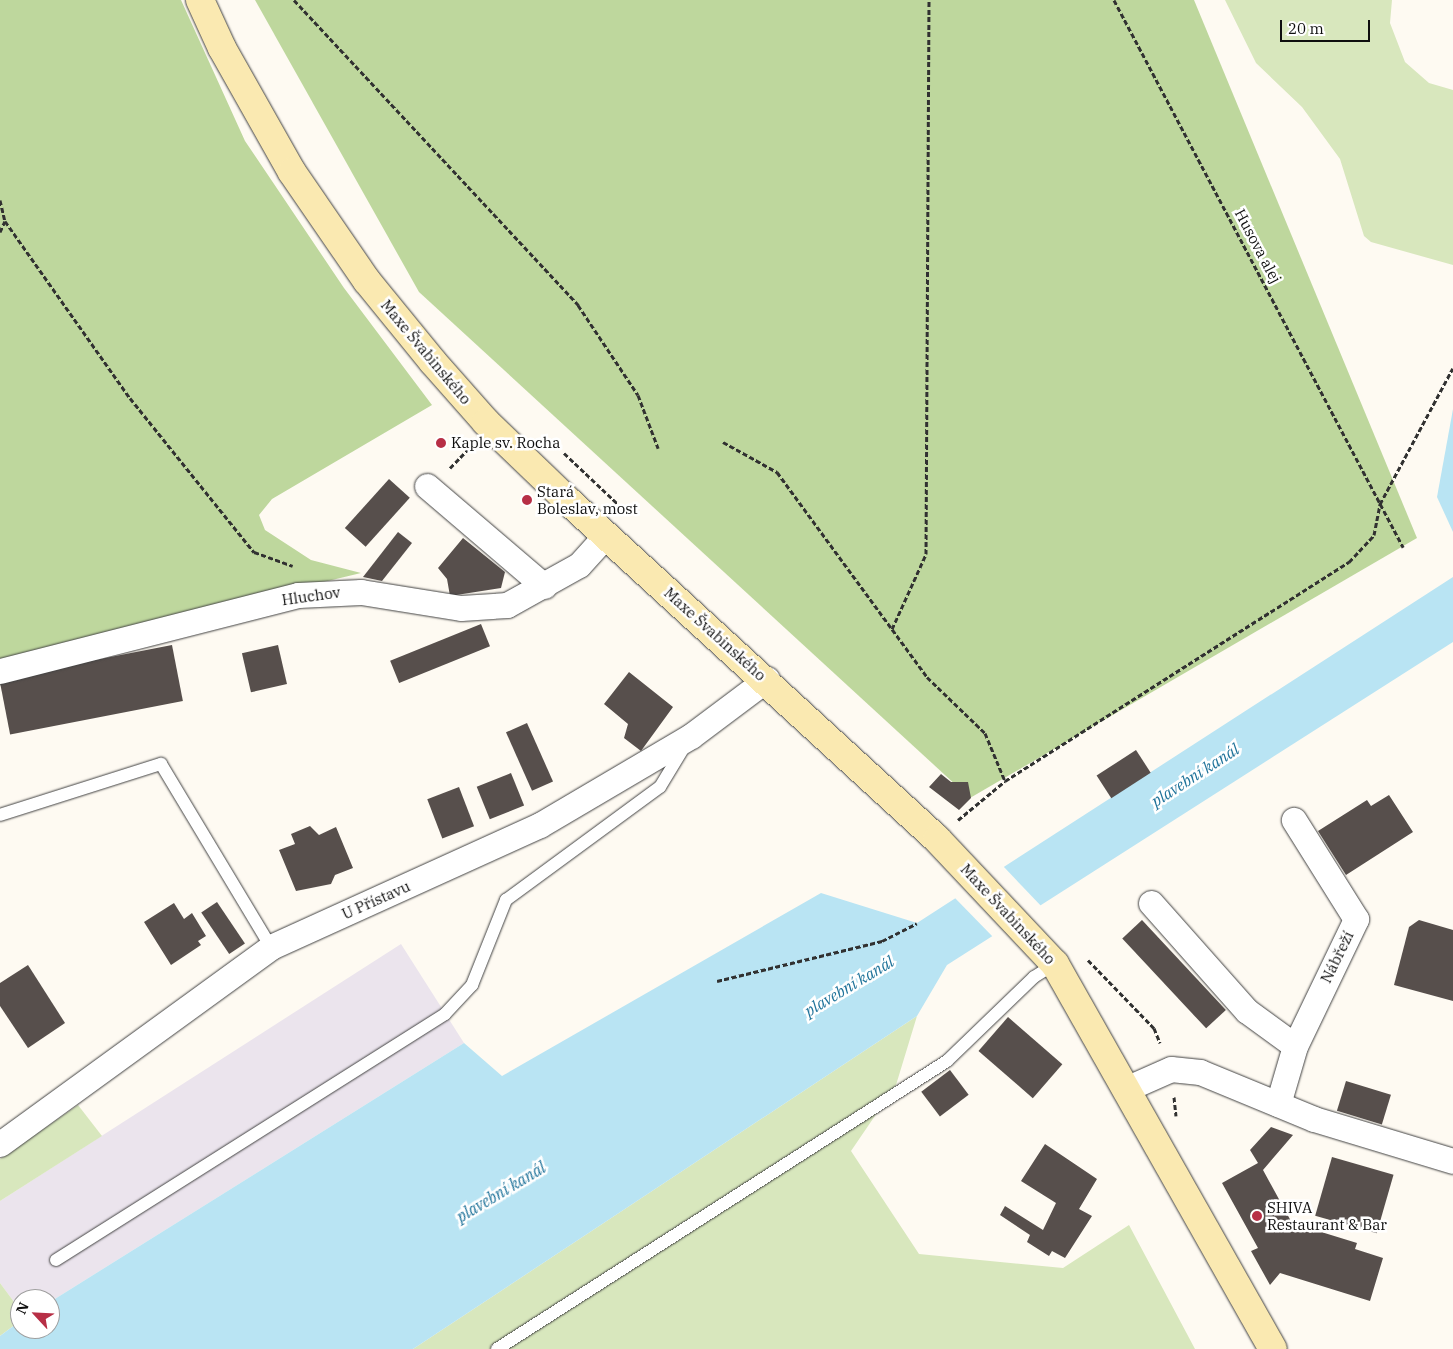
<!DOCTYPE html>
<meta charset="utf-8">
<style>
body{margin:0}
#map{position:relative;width:1453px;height:1349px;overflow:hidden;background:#fefaf2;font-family:"IBM Plex Serif",serif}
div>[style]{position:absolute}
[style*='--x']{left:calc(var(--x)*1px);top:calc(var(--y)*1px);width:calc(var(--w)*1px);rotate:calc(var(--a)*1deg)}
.industrial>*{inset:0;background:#ebe4ed}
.green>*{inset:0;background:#d8e7bd}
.forest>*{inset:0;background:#bed79d}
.water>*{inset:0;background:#b9e4f3}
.pier>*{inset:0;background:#fefaf2}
.building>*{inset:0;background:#574f4c;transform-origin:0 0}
.path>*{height:3px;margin-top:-1.5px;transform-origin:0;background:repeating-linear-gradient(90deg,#313131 0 5px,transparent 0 7.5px)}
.roads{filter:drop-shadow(0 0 1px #424242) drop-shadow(0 0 1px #424242)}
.service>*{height:12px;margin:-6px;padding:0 6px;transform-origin:6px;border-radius:6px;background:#fff}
.minor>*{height:25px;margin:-12.5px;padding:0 12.5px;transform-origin:12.5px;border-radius:12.5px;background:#fff}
.secondary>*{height:28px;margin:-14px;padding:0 14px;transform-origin:14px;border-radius:14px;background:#fae9b1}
.dots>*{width:14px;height:14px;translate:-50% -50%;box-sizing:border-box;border:2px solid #fff;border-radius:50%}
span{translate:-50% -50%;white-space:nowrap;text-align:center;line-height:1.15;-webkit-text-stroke:5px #fff;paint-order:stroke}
.street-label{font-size:15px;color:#0f0f0f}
.poi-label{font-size:15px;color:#0f0f0f}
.left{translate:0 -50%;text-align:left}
.water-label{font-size:16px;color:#1f739a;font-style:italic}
.north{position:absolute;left:10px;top:1289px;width:50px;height:50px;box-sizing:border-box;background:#fff;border:1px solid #9f9f9f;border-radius:50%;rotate:295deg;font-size:14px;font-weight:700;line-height:20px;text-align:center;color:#0f0f0f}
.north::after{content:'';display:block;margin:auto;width:18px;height:22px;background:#b72f46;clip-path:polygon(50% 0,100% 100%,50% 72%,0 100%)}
.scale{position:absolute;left:1280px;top:20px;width:90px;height:22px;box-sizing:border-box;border:2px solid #0f0f0f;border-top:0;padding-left:6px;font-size:15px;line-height:18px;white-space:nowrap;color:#0f0f0f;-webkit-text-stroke:4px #fff;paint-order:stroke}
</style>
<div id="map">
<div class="industrial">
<i style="clip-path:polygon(401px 944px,464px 1043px,50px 1302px,20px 1299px,20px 1310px,0 1283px,0 1201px)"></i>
</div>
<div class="green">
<i style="clip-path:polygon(1225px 0,1392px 0,1390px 23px,1405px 62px,1429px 83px,1453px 90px,1453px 265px,1371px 242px,1364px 236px,1340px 159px,1302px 107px,1256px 63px)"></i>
<i style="clip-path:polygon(917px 1016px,896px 1085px,851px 1151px,919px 1254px,1063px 1268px,1129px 1225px,1195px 1349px,413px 1349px)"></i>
<i style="clip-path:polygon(78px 1105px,102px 1136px,0 1201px,0 1159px)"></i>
<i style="clip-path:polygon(0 1283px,20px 1310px,20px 1321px,0 1336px)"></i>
</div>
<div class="forest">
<i style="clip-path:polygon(0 0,181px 0,245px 141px,344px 288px,432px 405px,272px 499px,259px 515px,265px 530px,311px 560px,361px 573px,0 660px)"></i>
<i style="clip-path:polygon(255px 0,1194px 0,1417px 538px,970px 798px,419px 292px)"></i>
</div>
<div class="water">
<i style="clip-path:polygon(1453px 409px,1453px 532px,1437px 497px)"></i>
<i style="clip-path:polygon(1453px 577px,1453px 642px,947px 965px,917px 1016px,413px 1349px,0 1349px,0 1336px,20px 1321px,20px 1329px,50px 1329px,50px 1302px,464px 1043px,502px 1076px,821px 893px,917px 923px)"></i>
</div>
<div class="pier">
<i style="clip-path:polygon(1003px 866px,1043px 908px,994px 938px,954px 897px)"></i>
</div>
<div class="building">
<i style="left:389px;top:479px;width:28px;height:66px;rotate:42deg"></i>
<i style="clip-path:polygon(398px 532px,412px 543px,382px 581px,363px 577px)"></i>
<i style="clip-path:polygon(463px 538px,505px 572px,501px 588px,450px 596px,447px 579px,438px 568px)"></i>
<i style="left:481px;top:624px;width:24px;height:98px;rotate:68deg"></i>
<i style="left:172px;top:645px;width:57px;height:176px;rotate:79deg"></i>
<i style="left:278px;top:645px;width:40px;height:37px;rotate:77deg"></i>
<i style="clip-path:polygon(629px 672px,673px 707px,641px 751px,624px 738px,628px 724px,604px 704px)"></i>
<i style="left:527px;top:723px;width:64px;height:23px;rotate:66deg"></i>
<i style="left:1136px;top:750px;width:27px;height:47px;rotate:57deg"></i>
<i style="left:511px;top:773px;width:35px;height:37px;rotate:68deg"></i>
<i style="clip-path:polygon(941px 774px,951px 782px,968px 782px,971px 798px,959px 810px,929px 787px)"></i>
<i style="left:459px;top:787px;width:42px;height:34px;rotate:69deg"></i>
<i style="clip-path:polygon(1389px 795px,1413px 832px,1346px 875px,1318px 831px,1367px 800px,1371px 806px)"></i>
<i style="clip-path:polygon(310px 826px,319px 835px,336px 827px,353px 868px,335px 875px,331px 884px,296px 891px,279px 850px,295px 844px,291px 834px)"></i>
<i style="left:217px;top:902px;width:50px;height:19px;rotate:56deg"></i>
<i style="clip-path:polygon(174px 903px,184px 919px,192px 913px,206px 936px,198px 941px,201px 945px,171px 965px,144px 922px)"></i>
<i style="left:1142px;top:920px;width:123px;height:27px;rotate:47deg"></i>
<i style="clip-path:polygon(1419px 920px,1453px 930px,1453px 1001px,1394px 985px,1409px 927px)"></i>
<i style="clip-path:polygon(28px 965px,65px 1023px,28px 1048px,0 1006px,0 983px)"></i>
<i style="left:1008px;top:1017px;width:72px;height:45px;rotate:41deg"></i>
<i style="left:950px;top:1070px;width:31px;height:36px;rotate:53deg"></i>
<i style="left:1346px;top:1081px;width:47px;height:31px;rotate:17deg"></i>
<i style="clip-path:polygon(1271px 1127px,1293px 1135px,1263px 1170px,1292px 1223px,1357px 1243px,1355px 1249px,1383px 1258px,1370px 1301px,1280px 1273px,1270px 1285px,1251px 1251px,1258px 1248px,1222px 1183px,1258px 1163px,1250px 1150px)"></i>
<i style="clip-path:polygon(1045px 1144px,1097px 1179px,1079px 1209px,1092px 1216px,1065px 1258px,1052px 1251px,1049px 1256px,1027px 1242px,1030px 1235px,1000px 1215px,1005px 1206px,1043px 1230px,1056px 1203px,1021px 1181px)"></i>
<i style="left:1332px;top:1157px;width:64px;height:61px;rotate:16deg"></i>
</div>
<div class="path">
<i style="--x:294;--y:0;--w:417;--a:47"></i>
<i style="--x:578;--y:305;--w:108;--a:56.3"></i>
<i style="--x:638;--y:395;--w:57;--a:69.3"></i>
<i style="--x:1114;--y:0;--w:619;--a:62.15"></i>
<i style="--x:0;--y:200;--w:22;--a:77"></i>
<i style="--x:5;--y:221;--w:217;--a:54.8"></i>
<i style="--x:130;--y:398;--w:198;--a:51.2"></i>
<i style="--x:254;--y:552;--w:41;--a:19.7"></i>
<i style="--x:0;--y:232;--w:12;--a:-66"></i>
<i style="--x:723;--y:442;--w:62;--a:29.1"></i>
<i style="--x:777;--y:472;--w:254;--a:53.8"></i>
<i style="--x:927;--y:677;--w:81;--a:44"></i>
<i style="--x:985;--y:733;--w:52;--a:67.4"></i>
<i style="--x:564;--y:453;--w:76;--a:43.4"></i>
<i style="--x:450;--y:468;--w:29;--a:-46"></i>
<i style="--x:892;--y:629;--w:82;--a:-65.6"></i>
<i style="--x:926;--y:554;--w:554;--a:-89.69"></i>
<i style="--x:958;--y:820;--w:61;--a:-39.7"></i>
<i style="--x:1005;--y:781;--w:408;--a:-32.5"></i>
<i style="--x:1349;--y:562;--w:37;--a:-47"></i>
<i style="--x:1374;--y:535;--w:32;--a:-79"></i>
<i style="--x:1380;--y:504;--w:154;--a:-61.8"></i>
<i style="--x:1088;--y:960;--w:95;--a:45.9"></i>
<i style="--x:1154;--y:1028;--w:16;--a:68"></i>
<i style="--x:717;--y:981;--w:170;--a:-13.6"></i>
<i style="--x:882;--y:941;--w:39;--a:-27"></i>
<i style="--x:1174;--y:1097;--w:19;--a:84"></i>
</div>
<div class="roads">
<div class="service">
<i style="--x:0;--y:815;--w:169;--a:-17.6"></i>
<i style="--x:161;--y:764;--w:214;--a:59"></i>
<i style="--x:56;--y:1260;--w:460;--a:-32.3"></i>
<i style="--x:445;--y:1014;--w:40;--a:-47"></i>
<i style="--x:472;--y:985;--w:92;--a:-68.2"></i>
<i style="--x:506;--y:900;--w:191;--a:-36.3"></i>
<i style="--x:660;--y:787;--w:50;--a:-58.8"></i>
<i style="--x:497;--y:1349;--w:534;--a:-32.62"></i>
<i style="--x:947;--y:1061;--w:121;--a:-44"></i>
<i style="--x:1034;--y:977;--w:25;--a:-32"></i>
</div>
<div class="minor">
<i style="--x:427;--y:486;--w:154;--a:40.5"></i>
<i style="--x:0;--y:671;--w:308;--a:-14.3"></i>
<i style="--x:298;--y:595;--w:63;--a:-2.7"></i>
<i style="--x:361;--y:592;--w:101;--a:9.1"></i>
<i style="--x:461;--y:608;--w:46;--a:-3.7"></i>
<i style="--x:507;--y:605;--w:82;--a:-29.1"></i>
<i style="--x:579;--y:565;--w:39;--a:-48"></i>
<i style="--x:1151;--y:903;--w:144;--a:48.4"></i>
<i style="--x:1247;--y:1011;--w:59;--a:36.1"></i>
<i style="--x:1128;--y:1088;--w:47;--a:-23.8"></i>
<i style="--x:1171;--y:1069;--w:29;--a:6"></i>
<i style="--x:1200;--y:1072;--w:123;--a:22.4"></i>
<i style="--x:1314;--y:1119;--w:145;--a:16.8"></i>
<i style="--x:1278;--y:1104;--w:60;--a:-73.7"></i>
<i style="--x:1295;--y:1046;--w:141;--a:-64.3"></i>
<i style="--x:1356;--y:919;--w:117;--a:-122.1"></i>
<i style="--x:0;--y:1144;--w:335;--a:-36"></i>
<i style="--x:271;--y:947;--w:295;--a:-24.4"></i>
<i style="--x:540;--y:825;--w:175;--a:-30.5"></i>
<i style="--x:691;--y:736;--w:95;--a:-36.9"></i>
</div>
<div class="secondary">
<i style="--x:200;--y:0;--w:53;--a:65.4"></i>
<i style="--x:222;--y:48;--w:142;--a:60.6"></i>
<i style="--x:292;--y:172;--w:132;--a:55.5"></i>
<i style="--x:367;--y:281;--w:104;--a:50.8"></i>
<i style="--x:433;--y:362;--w:80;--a:48.5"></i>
<i style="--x:486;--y:422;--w:111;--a:43.9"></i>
<i style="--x:566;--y:499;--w:503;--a:42.5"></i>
<i style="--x:937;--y:839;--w:172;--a:46.7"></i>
<i style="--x:1055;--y:964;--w:442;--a:60.5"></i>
</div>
</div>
<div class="dots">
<i style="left:441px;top:443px;background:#b72f46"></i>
<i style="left:527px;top:500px;background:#b72f46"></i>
<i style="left:1257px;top:1216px;background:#b72f46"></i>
</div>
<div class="street-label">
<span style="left:1258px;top:246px;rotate:62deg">Husova alej</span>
<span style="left:426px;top:352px;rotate:50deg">Maxe Švabinského</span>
<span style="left:311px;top:596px;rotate:-8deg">Hluchov</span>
<span style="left:715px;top:634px;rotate:42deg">Maxe Švabinského</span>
<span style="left:376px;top:900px;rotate:-24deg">U Přístavu</span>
<span style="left:1008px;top:914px;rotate:47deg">Maxe Švabinského</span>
<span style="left:1337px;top:957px;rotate:-64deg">Nábřeží</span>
</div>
<div class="poi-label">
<span class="left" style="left:451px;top:443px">Kaple sv. Rocha</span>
<span class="left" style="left:537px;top:500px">Stará<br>Boleslav, most</span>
<span class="left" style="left:1267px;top:1216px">SHIVA<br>Restaurant &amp; Bar</span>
</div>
<div class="water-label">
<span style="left:1195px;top:775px;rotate:-33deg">plavební kanál</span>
<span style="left:849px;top:986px;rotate:-31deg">plavební kanál</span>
<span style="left:501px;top:1192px;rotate:-31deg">plavební kanál</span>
</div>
<div class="north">N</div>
<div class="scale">20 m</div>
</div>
